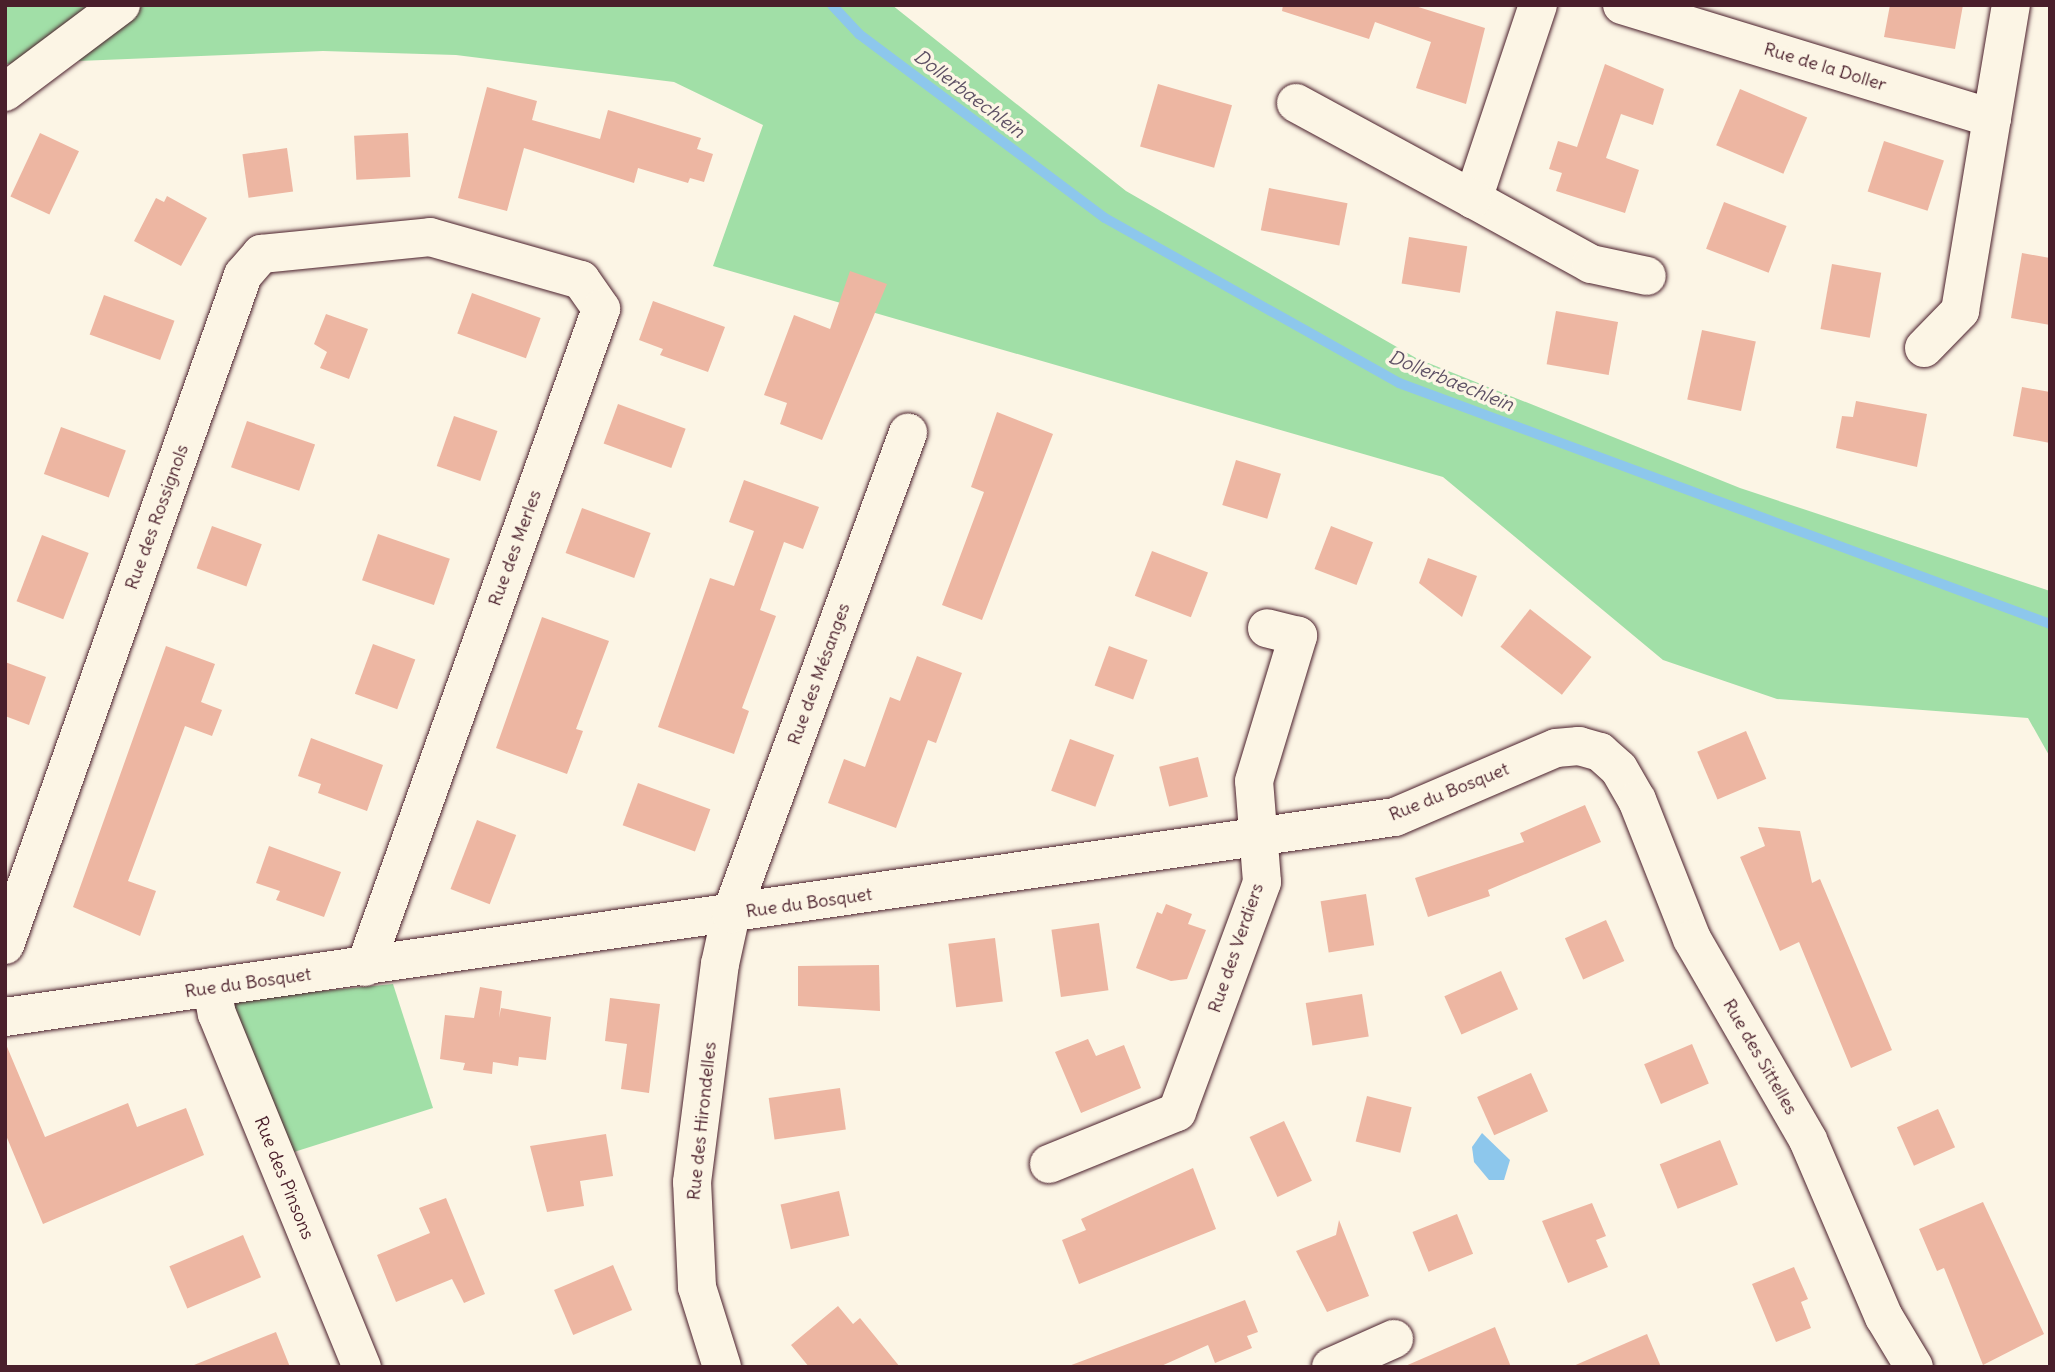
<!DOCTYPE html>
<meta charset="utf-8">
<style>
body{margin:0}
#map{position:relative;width:2055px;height:1372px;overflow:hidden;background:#fcf5e5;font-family:Delius,sans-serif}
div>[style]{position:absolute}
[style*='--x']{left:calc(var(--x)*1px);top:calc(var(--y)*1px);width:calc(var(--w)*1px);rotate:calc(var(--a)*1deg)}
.green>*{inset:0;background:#a1dfa7}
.water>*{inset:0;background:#8dc7ec}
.stream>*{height:10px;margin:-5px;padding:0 5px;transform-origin:5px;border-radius:5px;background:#8dc7ec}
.building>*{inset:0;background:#edb6a2;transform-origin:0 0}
.roads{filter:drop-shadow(0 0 2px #4a1f2b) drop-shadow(0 0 2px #4a1f2b)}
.minor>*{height:38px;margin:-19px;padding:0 19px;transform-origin:19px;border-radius:19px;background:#fcf5e5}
span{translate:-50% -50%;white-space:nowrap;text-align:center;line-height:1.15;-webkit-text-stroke:7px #fcf5e5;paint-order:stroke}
.street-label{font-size:18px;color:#4a1f2b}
.water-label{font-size:19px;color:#5e5165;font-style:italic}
.frame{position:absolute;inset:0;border:7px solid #4a1f2b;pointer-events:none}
</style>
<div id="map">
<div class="green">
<i style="clip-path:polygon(5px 5px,892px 5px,1126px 191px,1416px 358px,1740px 488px,2050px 591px,2050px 757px,2028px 718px,1777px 699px,1663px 660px,1443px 477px,713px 266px,763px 125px,674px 82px,456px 55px,323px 51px,5px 64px)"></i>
<i style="clip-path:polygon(393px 984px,433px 1108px,294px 1152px,232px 1000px)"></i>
</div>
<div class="water">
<i style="clip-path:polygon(1482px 1133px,1510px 1160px,1504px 1180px,1489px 1180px,1474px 1162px,1472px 1147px)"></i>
</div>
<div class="stream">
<i style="--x:832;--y:5;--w:40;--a:47"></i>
<i style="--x:859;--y:34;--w:307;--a:36.8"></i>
<i style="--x:1105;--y:218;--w:337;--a:29.3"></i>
<i style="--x:1399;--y:383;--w:694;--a:20.31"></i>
</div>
<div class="building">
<i style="clip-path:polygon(1283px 5px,1412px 5px,1485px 28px,1466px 104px,1416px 88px,1431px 42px,1375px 22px,1369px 39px,1282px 11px)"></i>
<i style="clip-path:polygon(1890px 5px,1963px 5px,1955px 49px,1884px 37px)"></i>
<i style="clip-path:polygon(1605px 64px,1664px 89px,1653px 125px,1621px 114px,1606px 158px,1639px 170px,1625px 213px,1556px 191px,1562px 173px,1549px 169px,1558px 141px,1577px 147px)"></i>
<i style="left:1158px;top:84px;width:77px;height:65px;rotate:16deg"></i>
<i style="clip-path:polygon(487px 87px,537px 101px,532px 120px,600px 139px,608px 110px,701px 138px,697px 149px,713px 154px,704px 182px,690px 178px,688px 183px,638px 168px,634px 183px,524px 148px,507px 211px,458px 198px)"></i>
<i style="left:1740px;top:89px;width:73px;height:61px;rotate:23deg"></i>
<i style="left:40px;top:133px;width:43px;height:70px;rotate:25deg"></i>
<i style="left:408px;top:133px;width:44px;height:54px;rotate:87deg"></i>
<i style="left:1884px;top:141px;width:63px;height:53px;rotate:18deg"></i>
<i style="left:287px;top:148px;width:44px;height:45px;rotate:82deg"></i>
<i style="left:1269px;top:188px;width:80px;height:43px;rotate:11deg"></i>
<i style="clip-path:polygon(167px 196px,207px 218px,181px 266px,134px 241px,156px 198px,164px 202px)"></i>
<i style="left:1724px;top:202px;width:67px;height:50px;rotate:21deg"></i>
<i style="left:1409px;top:237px;width:59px;height:47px;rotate:9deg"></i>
<i style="clip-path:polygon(2022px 253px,2050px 258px,2050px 325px,2011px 318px)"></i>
<i style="left:1832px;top:264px;width:50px;height:66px;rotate:10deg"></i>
<i style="clip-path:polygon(850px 271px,887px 284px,822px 440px,780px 424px,787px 403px,764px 395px,794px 315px,830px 329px)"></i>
<i style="left:472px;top:293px;width:73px;height:43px;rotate:20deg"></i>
<i style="left:104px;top:295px;width:75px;height:42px;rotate:20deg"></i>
<i style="clip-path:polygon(653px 301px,725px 327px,708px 372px,660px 355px,663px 349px,639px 340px)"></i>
<i style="left:1556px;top:311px;width:63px;height:54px;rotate:10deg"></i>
<i style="clip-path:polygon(326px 314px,368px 329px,349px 379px,320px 368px,327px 352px,314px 344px)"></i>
<i style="left:1702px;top:330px;width:55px;height:71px;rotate:12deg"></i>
<i style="clip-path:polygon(2022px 387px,2050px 392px,2050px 443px,2013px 436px)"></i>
<i style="clip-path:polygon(1856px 401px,1927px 414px,1917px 467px,1836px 448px,1842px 416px,1853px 417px)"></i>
<i style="left:618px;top:404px;width:72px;height:42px;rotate:20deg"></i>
<i style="clip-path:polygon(997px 412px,1053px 434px,982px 620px,942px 605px,984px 492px,971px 487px)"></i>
<i style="left:454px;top:416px;width:46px;height:53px;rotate:19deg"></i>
<i style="left:247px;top:421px;width:72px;height:49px;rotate:19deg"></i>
<i style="left:61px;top:427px;width:69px;height:50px;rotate:20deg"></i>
<i style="left:1236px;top:460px;width:47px;height:47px;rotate:17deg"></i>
<i style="clip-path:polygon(744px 480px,819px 507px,803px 549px,784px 542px,760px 610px,776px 616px,742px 708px,749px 711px,734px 754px,658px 727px,710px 578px,734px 586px,754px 531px,729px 522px)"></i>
<i style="left:582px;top:508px;width:73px;height:48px;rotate:20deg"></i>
<i style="left:212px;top:526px;width:53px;height:45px;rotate:20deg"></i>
<i style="left:1331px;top:526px;width:45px;height:46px;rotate:21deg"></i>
<i style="left:378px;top:534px;width:76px;height:49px;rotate:19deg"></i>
<i style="left:42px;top:535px;width:50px;height:71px;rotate:21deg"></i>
<i style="left:1152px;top:551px;width:60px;height:48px;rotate:21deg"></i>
<i style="clip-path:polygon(1428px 558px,1477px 576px,1462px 617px,1419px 583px)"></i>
<i style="left:1530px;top:609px;width:78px;height:48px;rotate:38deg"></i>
<i style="clip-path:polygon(542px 617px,609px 641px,576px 729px,583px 731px,567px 774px,496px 748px)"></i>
<i style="left:373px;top:644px;width:45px;height:53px;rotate:20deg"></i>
<i style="clip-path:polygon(166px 646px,215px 664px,201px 702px,222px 710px,212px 736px,185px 726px,128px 881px,156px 891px,140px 936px,73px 907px)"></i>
<i style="left:1109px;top:646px;width:41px;height:42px;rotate:20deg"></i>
<i style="clip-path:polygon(917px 656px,962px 673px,936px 743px,928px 740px,896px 828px,828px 803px,844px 759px,865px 767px,890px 697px,900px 701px)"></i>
<i style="clip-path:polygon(5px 662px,46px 677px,29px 725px,5px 716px)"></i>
<i style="left:1746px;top:731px;width:52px;height:53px;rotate:67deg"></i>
<i style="clip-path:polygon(311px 738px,383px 765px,367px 811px,318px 793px,321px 784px,298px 776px)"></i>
<i style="left:1070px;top:739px;width:47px;height:55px;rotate:20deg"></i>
<i style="left:1198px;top:757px;width:41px;height:40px;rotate:76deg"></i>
<i style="left:638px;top:783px;width:77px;height:45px;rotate:20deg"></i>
<i style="clip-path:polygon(1585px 805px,1601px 842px,1488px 890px,1490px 896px,1428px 917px,1415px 878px,1524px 842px,1520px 833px)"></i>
<i style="left:477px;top:820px;width:42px;height:74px;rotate:21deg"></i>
<i style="clip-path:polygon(1758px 827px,1800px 831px,1812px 883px,1820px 879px,1892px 1050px,1851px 1068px,1799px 942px,1780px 951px,1740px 857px,1765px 846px)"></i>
<i style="clip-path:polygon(269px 846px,341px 872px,324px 917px,276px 900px,280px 891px,256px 883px)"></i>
<i style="left:1366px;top:894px;width:52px;height:46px;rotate:81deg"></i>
<i style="clip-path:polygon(1166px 904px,1192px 914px,1188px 924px,1206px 930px,1187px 979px,1171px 981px,1136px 968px,1157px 912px,1162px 914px)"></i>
<i style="left:1606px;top:920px;width:45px;height:45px;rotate:66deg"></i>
<i style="left:1099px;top:923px;width:68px;height:48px;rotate:82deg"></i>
<i style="left:995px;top:938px;width:64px;height:47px;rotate:83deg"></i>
<i style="clip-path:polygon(879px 965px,880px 1011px,798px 1006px,798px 966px)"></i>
<i style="left:1501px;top:971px;width:42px;height:62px;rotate:66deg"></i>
<i style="clip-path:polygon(480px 987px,502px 991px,499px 1018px,501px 1008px,551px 1017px,546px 1060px,519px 1057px,518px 1066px,493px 1062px,492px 1074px,463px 1070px,465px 1063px,440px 1059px,445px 1015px,474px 1018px)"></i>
<i style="left:1362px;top:994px;width:43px;height:57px;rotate:81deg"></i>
<i style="clip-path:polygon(610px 998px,660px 1004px,649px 1093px,621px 1089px,627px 1044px,605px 1041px)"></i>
<i style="clip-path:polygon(1088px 1039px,1096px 1056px,1124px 1045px,1141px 1088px,1081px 1113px,1055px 1052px)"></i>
<i style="clip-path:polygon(5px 1042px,45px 1137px,128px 1103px,137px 1127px,186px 1108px,204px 1155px,43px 1224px,5px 1133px)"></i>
<i style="left:1692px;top:1044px;width:43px;height:52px;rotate:67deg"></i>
<i style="left:1531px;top:1073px;width:42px;height:59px;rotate:66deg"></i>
<i style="left:840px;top:1088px;width:42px;height:72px;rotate:82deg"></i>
<i style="left:1367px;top:1096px;width:46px;height:47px;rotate:14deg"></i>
<i style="left:1938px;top:1109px;width:42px;height:45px;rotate:66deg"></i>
<i style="left:1284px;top:1121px;width:66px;height:38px;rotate:65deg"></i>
<i style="clip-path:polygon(606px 1134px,613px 1176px,580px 1181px,584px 1206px,547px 1212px,530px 1146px)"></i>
<i style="left:1720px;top:1140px;width:48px;height:65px;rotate:68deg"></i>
<i style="clip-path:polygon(1193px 1168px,1216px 1229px,1079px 1284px,1062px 1240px,1086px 1230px,1081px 1219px)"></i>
<i style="left:839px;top:1191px;width:46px;height:60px;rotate:77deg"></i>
<i style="clip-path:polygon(446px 1198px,485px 1294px,464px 1303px,452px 1279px,396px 1302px,377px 1255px,430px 1233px,419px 1208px)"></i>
<i style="clip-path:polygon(1983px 1202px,2044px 1334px,1983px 1365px,1944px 1268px,1937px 1271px,1919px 1229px)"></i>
<i style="clip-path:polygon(1592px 1203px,1606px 1236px,1596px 1240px,1608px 1267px,1568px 1283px,1542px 1221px)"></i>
<i style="left:1457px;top:1214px;width:43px;height:48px;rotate:68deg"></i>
<i style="clip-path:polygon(1339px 1220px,1369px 1296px,1327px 1312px,1296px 1251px,1336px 1235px)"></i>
<i style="left:243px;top:1235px;width:46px;height:80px;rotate:67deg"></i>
<i style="left:613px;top:1265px;width:49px;height:64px;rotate:67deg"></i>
<i style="clip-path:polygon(1794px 1267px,1808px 1299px,1801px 1302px,1811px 1328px,1776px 1342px,1752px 1284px)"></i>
<i style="clip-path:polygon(1245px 1300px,1258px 1332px,1247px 1336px,1252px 1348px,1215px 1363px,1208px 1345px,1159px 1367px,1066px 1367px)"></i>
<i style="clip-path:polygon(838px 1306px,853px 1324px,860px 1318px,900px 1367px,809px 1367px,791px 1345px)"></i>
<i style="clip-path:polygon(1495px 1327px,1511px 1367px,1403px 1367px)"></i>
<i style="clip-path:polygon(276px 1332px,290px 1367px,194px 1367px,194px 1365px)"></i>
<i style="clip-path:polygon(1647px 1334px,1661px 1367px,1571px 1367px)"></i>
</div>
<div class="roads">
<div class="minor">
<i style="--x:1538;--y:5;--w:205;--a:108.5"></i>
<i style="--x:1473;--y:199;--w:135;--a:28.8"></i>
<i style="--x:1591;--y:264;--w:57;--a:12.1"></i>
<i style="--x:1622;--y:5;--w:387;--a:17"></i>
<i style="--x:1992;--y:118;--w:115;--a:-80.5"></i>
<i style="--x:5;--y:92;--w:145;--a:-36.9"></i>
<i style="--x:1296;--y:103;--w:201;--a:28.5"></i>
<i style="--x:1924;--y:348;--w:52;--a:-45.8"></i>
<i style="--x:1960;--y:311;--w:196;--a:-80.6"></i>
<i style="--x:5;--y:945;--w:711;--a:-70.44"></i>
<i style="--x:243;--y:275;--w:28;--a:-49"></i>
<i style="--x:261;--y:254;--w:170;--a:-5.7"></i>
<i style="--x:430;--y:237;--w:157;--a:15.9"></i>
<i style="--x:581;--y:280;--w:35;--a:55"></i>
<i style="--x:601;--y:309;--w:699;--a:109.73"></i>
<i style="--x:212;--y:987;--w:27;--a:80"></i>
<i style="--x:217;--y:1014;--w:382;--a:67.7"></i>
<i style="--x:5;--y:1017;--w:1404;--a:-8.19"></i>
<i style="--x:1395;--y:817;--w:175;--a:-23.2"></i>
<i style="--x:1556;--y:748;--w:23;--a:-5"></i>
<i style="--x:1579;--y:746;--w:22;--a:16"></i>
<i style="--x:1600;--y:752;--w:25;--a:42"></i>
<i style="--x:1619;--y:769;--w:36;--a:60"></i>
<i style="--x:1637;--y:800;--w:149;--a:68.4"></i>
<i style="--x:1692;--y:939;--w:232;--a:60"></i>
<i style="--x:1808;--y:1140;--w:193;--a:66.8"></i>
<i style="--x:1884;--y:1317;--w:58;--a:59"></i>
<i style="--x:1049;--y:1164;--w:138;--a:-22.1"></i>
<i style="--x:1177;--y:1112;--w:245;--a:-69.7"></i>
<i style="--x:1262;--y:882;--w:101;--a:-94.5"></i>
<i style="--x:1254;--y:781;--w:152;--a:-73.1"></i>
<i style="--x:1298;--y:636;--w:32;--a:-166"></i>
<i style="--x:722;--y:1367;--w:84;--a:-107.4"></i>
<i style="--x:697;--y:1287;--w:105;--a:-92.7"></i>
<i style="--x:692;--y:1182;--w:220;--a:-82.7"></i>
<i style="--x:720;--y:964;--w:51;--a:-77.6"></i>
<i style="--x:731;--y:914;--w:513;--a:-69.8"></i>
<i style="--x:1331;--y:1367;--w:69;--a:-24"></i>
</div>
</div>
<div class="street-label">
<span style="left:1825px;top:67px;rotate:17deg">Rue de la Doller</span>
<span style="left:157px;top:517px;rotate:-70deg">Rue des Rossignols</span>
<span style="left:515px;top:548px;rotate:-70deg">Rue des Merles</span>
<span style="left:819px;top:674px;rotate:-70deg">Rue des Mésanges</span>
<span style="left:1449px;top:792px;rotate:-22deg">Rue du Bosquet</span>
<span style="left:809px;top:903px;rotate:-8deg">Rue du Bosquet</span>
<span style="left:1236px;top:948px;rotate:-71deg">Rue des Verdiers</span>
<span style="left:248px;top:983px;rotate:-8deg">Rue du Bosquet</span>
<span style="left:1760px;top:1057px;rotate:60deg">Rue des Sittelles</span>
<span style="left:702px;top:1121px;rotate:-84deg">Rue des Hirondelles</span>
<span style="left:284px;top:1178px;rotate:68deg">Rue des Pinsons</span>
</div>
<div class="water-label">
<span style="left:969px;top:94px;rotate:37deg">Dollerbaechlein</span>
<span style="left:1451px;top:381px;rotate:22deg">Dollerbaechlein</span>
</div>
<div class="frame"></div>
</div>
